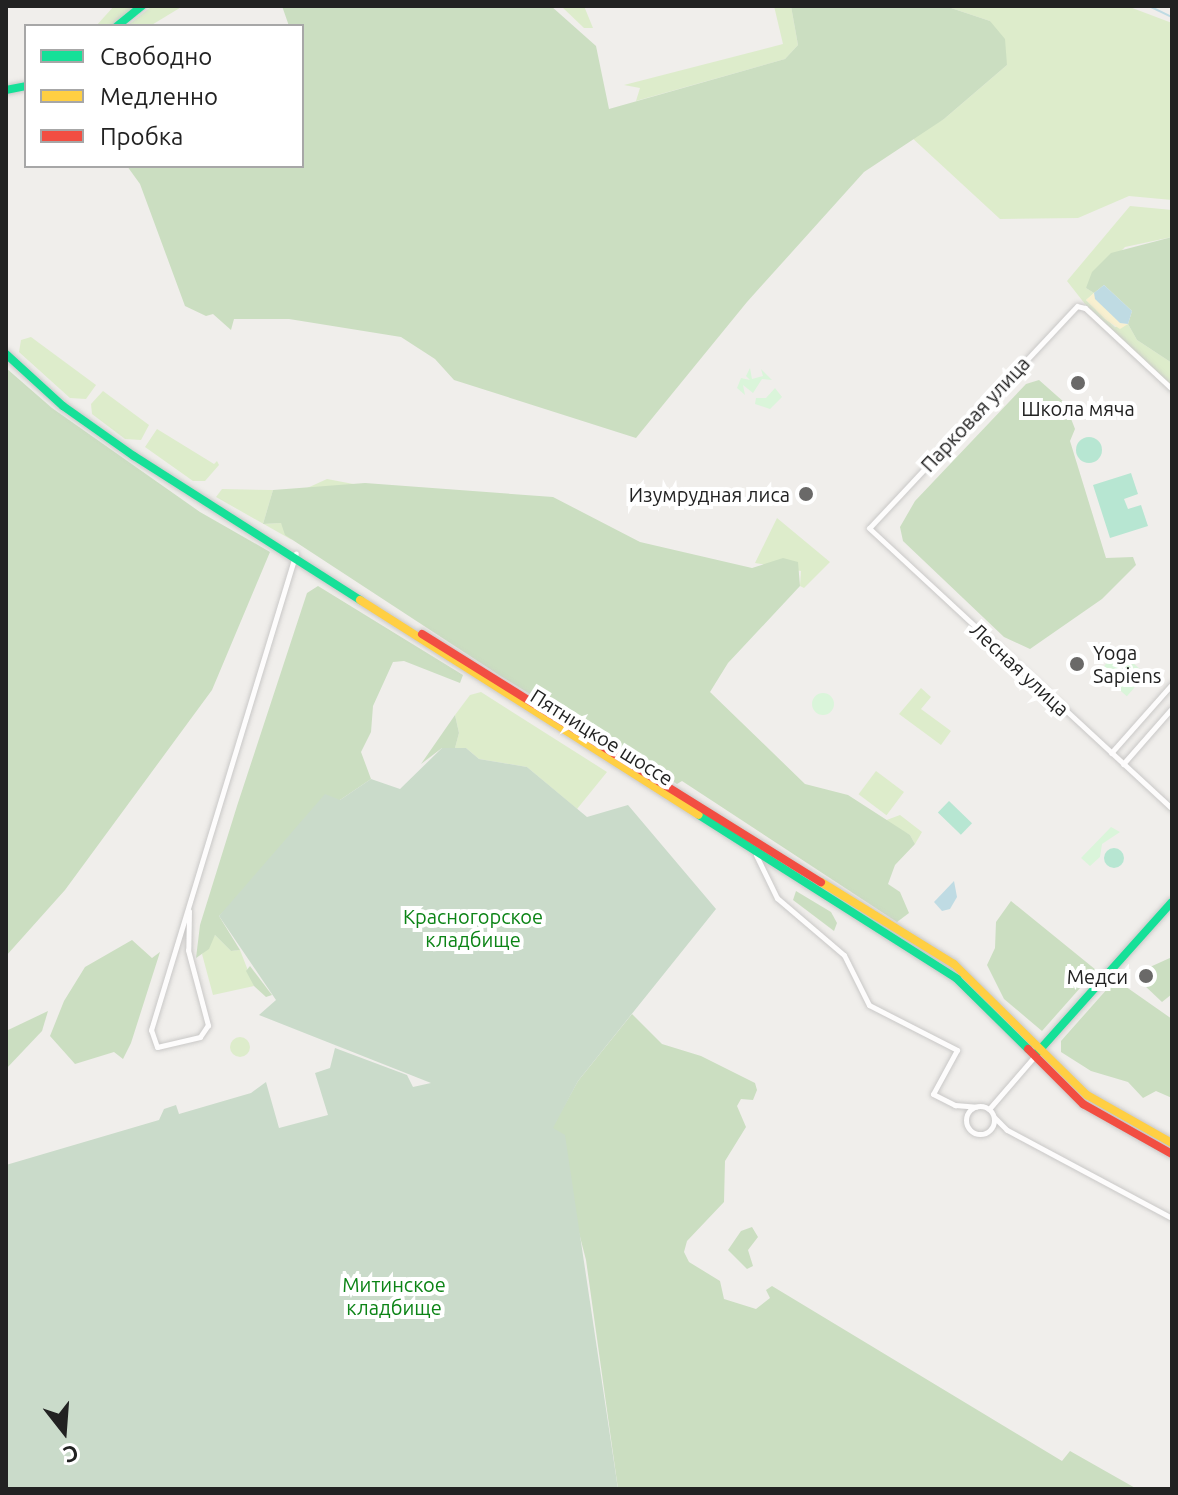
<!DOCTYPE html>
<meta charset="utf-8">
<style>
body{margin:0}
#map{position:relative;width:1178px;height:1495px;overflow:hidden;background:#f0eeeb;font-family:Ubuntu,sans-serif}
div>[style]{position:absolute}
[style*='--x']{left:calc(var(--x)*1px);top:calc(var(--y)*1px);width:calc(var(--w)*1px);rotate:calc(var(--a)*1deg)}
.grass>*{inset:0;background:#ddeccb;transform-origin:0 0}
.round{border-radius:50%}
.forest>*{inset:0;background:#cbdec1}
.sand>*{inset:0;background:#f8f0d0}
.cemetery>*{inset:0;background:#cadbca}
.park>*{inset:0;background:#daf5da;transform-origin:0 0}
.pitch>*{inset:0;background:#b7e6d2;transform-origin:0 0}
.water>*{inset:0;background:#bfdbe3}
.stream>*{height:2px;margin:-1px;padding:0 1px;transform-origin:1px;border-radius:1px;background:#bfdbe3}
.roads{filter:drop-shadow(0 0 2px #c9c8c7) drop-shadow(0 0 2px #c9c8c7)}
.street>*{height:5px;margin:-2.5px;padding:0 2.5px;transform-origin:2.5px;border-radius:2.5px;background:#fdfcfc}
.street>.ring{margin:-2.5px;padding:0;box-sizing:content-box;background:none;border:5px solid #fdfcfc;border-radius:50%}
.fast>*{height:8px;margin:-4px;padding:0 4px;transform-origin:4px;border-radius:4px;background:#16e098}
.slow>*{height:8px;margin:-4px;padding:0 4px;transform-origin:4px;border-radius:4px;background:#ffcf43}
.jam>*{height:8px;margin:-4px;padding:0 4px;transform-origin:4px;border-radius:4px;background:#f24e42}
.dots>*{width:22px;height:22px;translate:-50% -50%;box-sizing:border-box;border:4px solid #fff;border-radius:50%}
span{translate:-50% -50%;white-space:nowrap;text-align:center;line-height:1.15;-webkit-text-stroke:8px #fff;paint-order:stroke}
.poi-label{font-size:20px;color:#222}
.right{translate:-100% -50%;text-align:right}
.left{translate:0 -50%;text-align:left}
.street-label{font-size:20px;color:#222}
.park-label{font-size:20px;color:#0c8416}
.frame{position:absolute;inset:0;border:8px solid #222;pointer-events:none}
.legend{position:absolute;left:24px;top:24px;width:280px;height:144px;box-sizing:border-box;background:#fff;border:2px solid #a7a7a7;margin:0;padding:10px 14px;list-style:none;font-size:24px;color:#222}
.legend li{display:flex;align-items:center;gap:16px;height:40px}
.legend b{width:40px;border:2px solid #a7a7a7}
.north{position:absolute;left:24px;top:1391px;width:80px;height:80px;-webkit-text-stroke:6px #fff;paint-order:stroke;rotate:163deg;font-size:22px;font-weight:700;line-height:32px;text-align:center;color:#222}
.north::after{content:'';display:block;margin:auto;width:28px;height:36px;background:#222;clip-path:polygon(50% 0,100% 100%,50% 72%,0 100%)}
</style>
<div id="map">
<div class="grass">
<i style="clip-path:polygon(114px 6px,136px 6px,110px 26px,96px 26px)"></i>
<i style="clip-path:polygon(152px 6px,183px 6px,150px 26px,127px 26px)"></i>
<i style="clip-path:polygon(561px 6px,584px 6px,593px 28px,584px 28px)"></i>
<i style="clip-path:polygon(774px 6px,791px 6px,798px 45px,785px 59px,636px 101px,640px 88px,624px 85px,783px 44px)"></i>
<i style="clip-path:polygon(945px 6px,1127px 6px,1172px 23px,1172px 200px,1129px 196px,1078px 218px,1000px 219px,910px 136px,944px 119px,1007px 65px,990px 21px)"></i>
<i style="clip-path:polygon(1130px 206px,1172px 210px,1172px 237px,1125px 247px,1086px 288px,1094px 293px,1086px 300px,1115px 327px,1128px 324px,1137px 340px,1172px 363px,1172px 386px,1085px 304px,1067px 281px)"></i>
<i style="clip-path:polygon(31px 337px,96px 385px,86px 399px,70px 398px,19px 352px,21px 340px)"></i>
<i style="clip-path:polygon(103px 391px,149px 425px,141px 440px,125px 439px,92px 414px,91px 404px)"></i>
<i style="clip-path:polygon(157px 429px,214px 464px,217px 461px,219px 465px,205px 481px,193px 481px,145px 447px)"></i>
<i style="clip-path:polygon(327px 479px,364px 486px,305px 489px)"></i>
<i style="clip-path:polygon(222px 489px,273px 490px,263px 524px,281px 523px,292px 540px,216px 497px)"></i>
<i style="clip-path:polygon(777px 518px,830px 562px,804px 588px,800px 586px,801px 571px,755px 563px)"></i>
<i style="clip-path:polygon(921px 688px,931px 697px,921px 709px,951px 731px,941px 745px,899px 714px)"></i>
<i style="clip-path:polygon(481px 692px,607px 772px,577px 809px,527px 767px,479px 759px,466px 748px,455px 748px,459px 733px,455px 715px,470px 695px)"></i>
<i style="left:876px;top:771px;width:35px;height:29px;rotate:37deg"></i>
<i style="clip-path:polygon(900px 815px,922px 832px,915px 844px,910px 835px,884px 821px)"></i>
<i style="clip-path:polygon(215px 935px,231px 951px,240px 950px,254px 986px,213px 995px,202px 954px)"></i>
<i class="round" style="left:230px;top:1037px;width:20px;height:20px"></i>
</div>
<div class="forest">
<i style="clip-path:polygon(282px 6px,551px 6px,596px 46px,609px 109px,785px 59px,798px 45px,791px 6px,945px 6px,990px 21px,1005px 39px,1007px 65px,944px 119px,864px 172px,747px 302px,636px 438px,454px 380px,435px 359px,401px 337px,289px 319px,234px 319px,231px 330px,213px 314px,206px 316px,185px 306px,140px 184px,127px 166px,302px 166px,302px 26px,289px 26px)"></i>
<i style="clip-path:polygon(1172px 237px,1172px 363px,1137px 340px,1128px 324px,1132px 311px,1104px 285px,1094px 293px,1086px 288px,1092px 272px,1111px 253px)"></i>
<i style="clip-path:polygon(6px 368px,52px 408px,200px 512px,270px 552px,212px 690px,65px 890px,6px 956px)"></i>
<i style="clip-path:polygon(1039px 380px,1065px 403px,1075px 429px,1070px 441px,1106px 558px,1133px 557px,1136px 565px,1102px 599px,1030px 649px,1004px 637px,903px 541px,900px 527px,915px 501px,1026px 384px)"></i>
<i style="clip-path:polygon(365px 483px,553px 497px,640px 542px,752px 568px,783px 558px,798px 562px,800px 586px,728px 663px,710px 692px,805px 784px,848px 795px,910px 835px,915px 844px,895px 865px,888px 884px,900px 892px,909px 913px,897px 922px,682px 781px,677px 784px,499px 675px,285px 535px,281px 523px,263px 524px,273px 490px)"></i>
<i style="clip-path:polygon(318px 586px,463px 675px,460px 683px,404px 661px,393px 662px,373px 706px,371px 732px,361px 752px,371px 779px,340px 800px,219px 916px,240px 950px,231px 951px,215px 935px,209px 949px,196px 958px,200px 925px,237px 806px,307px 593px)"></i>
<i style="clip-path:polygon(455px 715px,459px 733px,455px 748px,442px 748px,421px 764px)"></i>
<i style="clip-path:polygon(796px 891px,831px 912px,837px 923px,834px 931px,793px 900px)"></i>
<i style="clip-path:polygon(1011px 901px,1096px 970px,1042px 1031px,1004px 999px,987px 965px,995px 948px,996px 922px)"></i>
<i style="clip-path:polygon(132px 940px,152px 958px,160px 952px,131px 1043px,123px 1059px,114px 1052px,75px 1064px,50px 1036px,64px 1001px,85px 967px)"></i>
<i style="clip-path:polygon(1172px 957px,1172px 994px,1162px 1002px,1144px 985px,1150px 967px)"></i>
<i style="clip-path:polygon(250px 966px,272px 995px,266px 997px,254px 986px,246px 971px)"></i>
<i style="clip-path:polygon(1122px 984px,1172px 1019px,1172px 1098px,1156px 1091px,1143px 1098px,1128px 1082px,1091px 1071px,1061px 1052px,1061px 1041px,1108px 988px)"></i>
<i style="clip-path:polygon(48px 1011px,42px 1031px,6px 1069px,6px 1031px)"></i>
<i style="clip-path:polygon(632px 1014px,662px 1044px,701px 1056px,755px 1083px,757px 1090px,753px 1100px,741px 1099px,737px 1106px,746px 1127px,725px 1161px,724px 1202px,687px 1241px,684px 1252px,689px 1262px,720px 1281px,724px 1299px,756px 1309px,770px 1298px,766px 1290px,772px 1286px,1062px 1461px,1070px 1451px,1137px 1489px,618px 1489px,586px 1260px,552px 1128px,578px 1081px)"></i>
<i style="clip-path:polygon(752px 1227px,758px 1237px,748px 1250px,753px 1266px,747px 1269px,728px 1250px,741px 1231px)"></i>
</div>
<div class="sand">
<i style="clip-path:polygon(1094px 293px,1120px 323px,1128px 324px,1120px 329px,1106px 320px,1086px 300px)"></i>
</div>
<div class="cemetery">
<i style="clip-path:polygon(442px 748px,466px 748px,479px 759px,527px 767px,587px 817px,628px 805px,716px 909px,578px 1081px,553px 1128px,565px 1135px,618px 1489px,6px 1489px,6px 1165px,159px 1120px,164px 1109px,176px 1105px,179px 1114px,251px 1093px,266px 1082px,279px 1128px,328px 1115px,315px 1073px,330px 1068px,335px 1048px,407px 1075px,413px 1087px,431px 1083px,259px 1015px,276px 1000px,219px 916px,325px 794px,340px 800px,371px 779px,400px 789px)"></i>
</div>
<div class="park">
<i style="clip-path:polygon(750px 368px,752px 379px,763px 376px,761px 369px,772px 380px,762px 379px,753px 393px,743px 385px,745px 395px,737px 388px,741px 378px,750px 380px,746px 376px)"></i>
<i style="clip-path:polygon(775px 388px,782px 397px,770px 409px,755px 404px,756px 398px,766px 398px)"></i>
<i style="left:1118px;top:650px;width:37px;height:29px;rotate:41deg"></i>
<i class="round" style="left:812px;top:693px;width:22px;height:22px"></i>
<i style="clip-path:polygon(1111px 827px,1120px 832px,1102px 844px,1100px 857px,1090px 866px,1081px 858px)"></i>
</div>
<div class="pitch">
<i class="round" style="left:1076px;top:437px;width:26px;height:26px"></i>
<i style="clip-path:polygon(1131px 473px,1138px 494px,1124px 499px,1128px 509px,1141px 505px,1148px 526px,1110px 538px,1093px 485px)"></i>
<i style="left:949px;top:801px;width:32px;height:16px;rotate:44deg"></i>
<i class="round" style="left:1104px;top:848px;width:20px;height:20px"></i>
</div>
<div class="water">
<i style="clip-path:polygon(1104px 285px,1132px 311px,1128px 324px,1120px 323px,1095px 299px,1094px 293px)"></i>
<i style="clip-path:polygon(954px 881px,957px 897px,950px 909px,942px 911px,934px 902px)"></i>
</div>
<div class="stream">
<i style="--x:1149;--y:6;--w:25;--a:26"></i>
</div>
<div class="roads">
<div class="street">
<i style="--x:1172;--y:389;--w:119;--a:-137"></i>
<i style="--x:1085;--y:308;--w:8;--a:-166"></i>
<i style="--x:1077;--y:306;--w:304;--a:133.1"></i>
<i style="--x:869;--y:528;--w:413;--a:42.8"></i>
<i style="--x:1111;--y:753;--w:92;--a:-48.5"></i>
<i style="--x:1123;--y:764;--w:74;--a:-48.8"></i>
<i style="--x:756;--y:855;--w:48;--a:64"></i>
<i style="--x:777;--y:898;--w:88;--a:40.4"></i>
<i style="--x:844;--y:955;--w:56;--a:63.4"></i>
<i style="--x:869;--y:1005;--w:99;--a:27.1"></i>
<i style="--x:957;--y:1050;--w:50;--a:118.6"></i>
<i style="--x:933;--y:1094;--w:25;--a:27"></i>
<i style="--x:955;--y:1105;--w:21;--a:5"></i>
<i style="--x:189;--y:911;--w:39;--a:91"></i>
<i style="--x:188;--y:950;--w:78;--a:75.1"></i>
<i style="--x:208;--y:1025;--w:14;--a:124"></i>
<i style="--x:200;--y:1037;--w:44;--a:166.9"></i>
<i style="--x:157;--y:1047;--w:18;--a:-109"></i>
<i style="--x:151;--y:1030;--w:498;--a:-73.1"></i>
<i class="ring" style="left:966px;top:1106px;width:23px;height:23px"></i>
<i style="--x:989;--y:1109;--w:67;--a:-49.2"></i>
<i style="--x:994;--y:1117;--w:18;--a:45"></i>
<i style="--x:1007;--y:1130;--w:187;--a:28.1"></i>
</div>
<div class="fast">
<i style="--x:117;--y:26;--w:32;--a:-39"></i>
<i style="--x:6;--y:90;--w:20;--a:-11"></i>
<i style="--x:6;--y:354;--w:77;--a:42.4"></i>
<i style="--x:63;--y:406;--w:87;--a:35.2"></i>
<i style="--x:134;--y:456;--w:268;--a:32.5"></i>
<i style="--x:699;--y:815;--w:306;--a:32.4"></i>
<i style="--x:957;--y:979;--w:100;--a:44.6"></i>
<i style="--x:1036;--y:1054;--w:204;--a:-48.2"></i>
</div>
<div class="slow">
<i style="--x:360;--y:600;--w:401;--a:32.4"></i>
<i style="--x:821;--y:882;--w:156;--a:31.7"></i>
<i style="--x:954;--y:964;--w:187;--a:44.6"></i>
<i style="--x:1087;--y:1095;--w:98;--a:29.5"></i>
</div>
<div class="jam">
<i style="--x:422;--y:634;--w:470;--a:31.9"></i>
<i style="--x:1028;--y:1049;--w:78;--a:45"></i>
<i style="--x:1083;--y:1104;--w:102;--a:29.3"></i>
</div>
</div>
<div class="dots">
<i style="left:1078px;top:383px;background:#6a6968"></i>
<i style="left:806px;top:494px;background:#6a6968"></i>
<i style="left:1077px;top:664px;background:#6a6968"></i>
<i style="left:1146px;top:976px;background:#6a6968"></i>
</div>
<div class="poi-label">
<span style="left:1078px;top:408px">Школа мяча</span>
<span class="right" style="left:790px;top:494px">Изумрудная лиса</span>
<span class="left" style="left:1093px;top:664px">Yoga<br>Sapiens</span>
<span class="right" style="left:1128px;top:976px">Медси</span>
</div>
<div class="street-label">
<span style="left:975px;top:414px;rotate:-47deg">Парковая улица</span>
<span style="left:1020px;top:669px;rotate:43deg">Лесная улица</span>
<span style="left:602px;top:737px;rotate:32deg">Пятницкое шоссе</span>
</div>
<div class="park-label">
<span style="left:473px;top:928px">Красногорское<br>кладбище</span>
<span style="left:394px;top:1296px">Митинское<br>кладбище</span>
</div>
<div class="frame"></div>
<ul class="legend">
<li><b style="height:10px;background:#16e098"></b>Свободно</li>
<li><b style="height:10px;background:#ffcf43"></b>Медленно</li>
<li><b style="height:10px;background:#f24e42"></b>Пробка</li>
</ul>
<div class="north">С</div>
</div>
